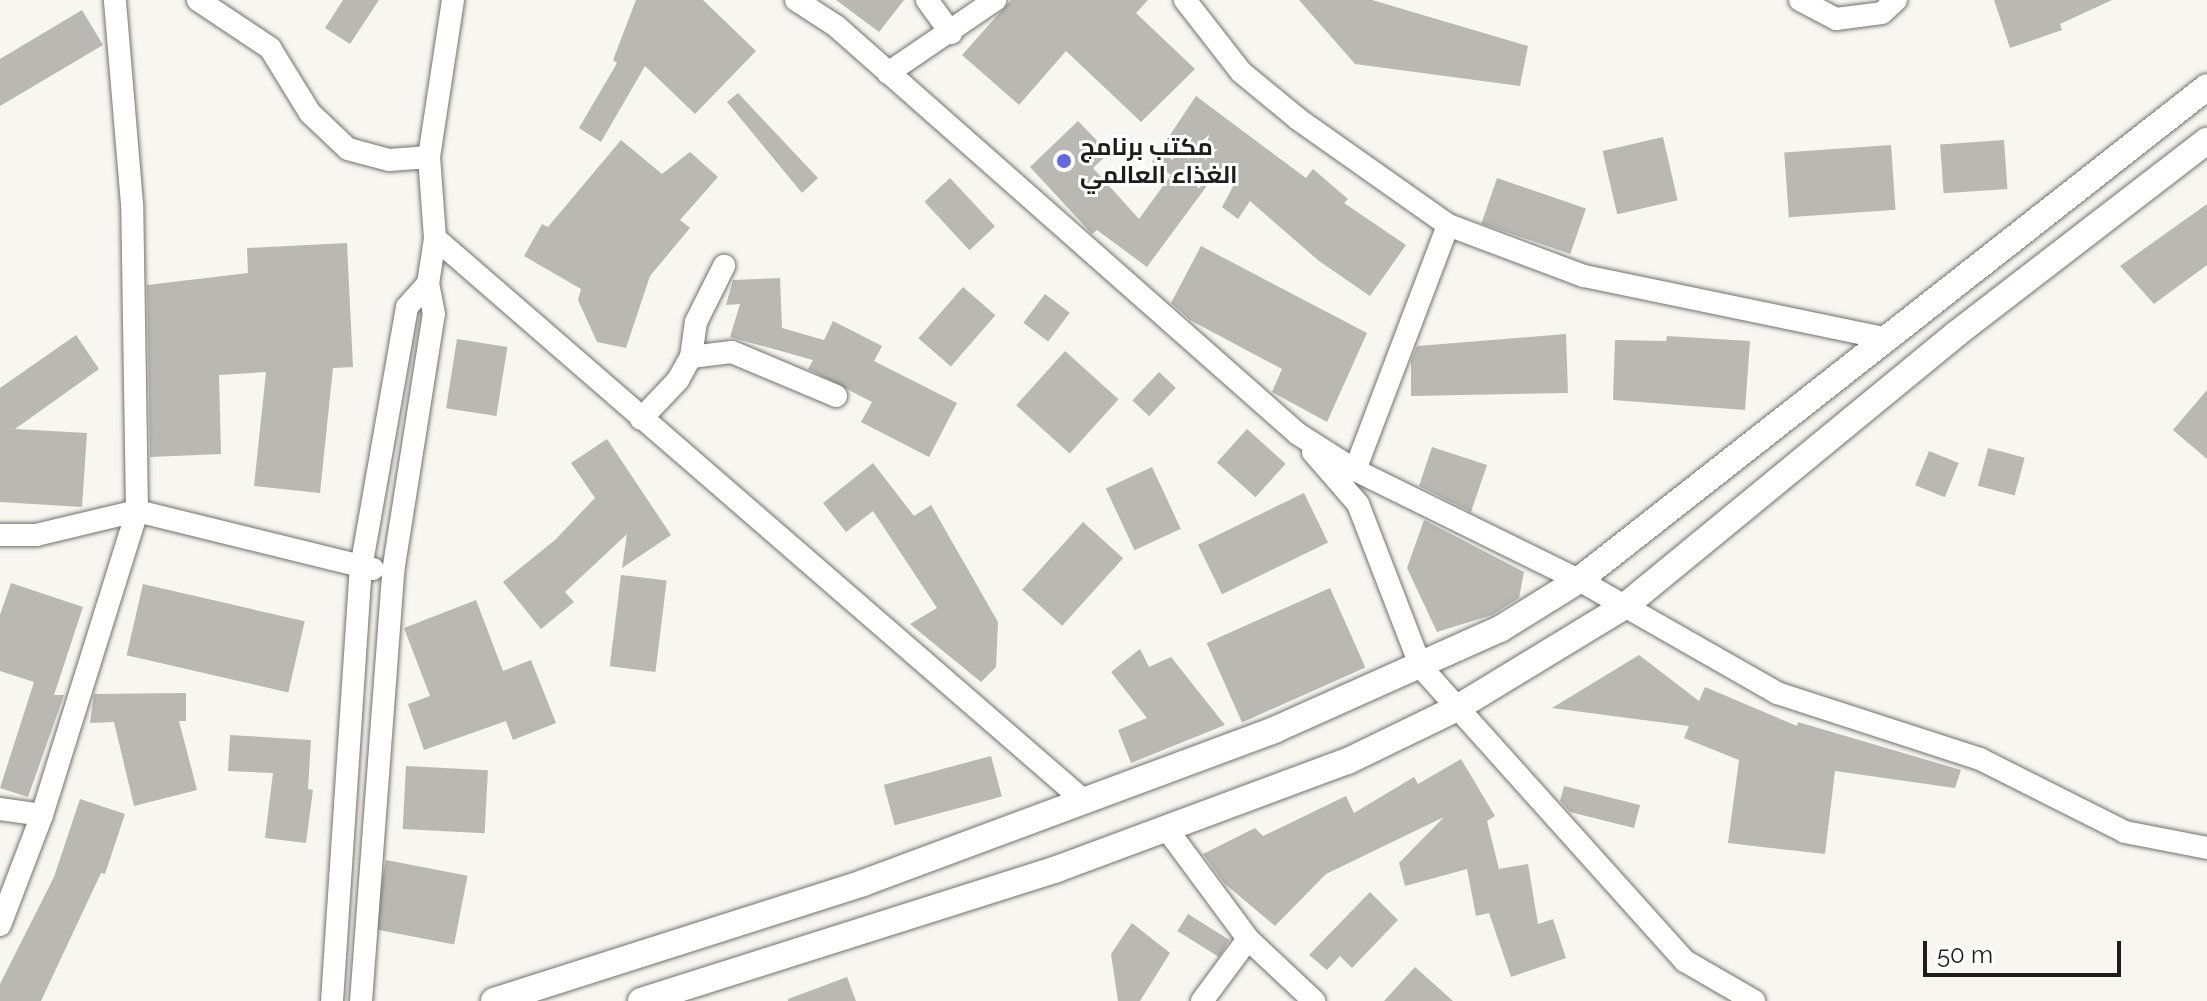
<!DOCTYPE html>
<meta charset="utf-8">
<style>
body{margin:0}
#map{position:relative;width:2207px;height:1001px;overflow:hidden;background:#f7f6f0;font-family:Raleway,Cairo,sans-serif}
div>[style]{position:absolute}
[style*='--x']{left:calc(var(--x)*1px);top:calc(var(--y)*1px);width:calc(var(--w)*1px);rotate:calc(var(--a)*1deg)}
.building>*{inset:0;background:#b9b8b2;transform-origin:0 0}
.roads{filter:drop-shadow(0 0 2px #73716c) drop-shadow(0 0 2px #73716c)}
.minor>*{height:22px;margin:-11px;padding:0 11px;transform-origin:11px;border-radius:11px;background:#fff}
.tertiary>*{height:26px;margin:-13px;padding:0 13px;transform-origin:13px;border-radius:13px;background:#fff}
.dots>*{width:22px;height:22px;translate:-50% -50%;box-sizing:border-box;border:4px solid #fff;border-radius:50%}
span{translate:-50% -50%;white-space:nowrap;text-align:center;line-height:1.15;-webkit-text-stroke:6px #fff;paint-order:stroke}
.poi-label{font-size:24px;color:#1e1d1b;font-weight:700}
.left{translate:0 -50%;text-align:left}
.scale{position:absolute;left:1923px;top:941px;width:198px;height:36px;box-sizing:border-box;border:4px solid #1e1d1b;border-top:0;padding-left:10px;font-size:24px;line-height:28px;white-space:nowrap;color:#1e1d1b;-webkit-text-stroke:6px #fff;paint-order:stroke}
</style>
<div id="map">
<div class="building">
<i style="clip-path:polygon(343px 0,379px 0,350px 44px,325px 28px)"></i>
<i style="clip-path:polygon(636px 0,703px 0,756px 51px,695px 114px,645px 66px,601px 142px,579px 128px,617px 63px,613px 60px)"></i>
<i style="clip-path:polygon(836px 0,904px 0,879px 32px)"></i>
<i style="clip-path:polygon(1011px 0,1148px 0,1136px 13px,1195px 69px,1141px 122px,1066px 51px,1019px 105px,962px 55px)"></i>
<i style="clip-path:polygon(1299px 0,1372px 0,1528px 46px,1520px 86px,1355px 64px)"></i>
<i style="clip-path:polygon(1994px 0,2112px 0,2060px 24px,2062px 30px,2010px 48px)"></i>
<i style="clip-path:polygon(82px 10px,103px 45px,0 106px,0 59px)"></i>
<i style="clip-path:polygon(738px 93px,818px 178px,802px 193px,727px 102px)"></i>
<i style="clip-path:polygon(1196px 96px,1306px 178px,1313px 169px,1348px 199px,1344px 203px,1406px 245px,1370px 296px,1319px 261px,1250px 201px,1238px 219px,1222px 207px,1237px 179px,1220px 168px,1147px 267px,1097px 230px,1092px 234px,1030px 167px,1078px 121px,1109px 153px,1093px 168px,1139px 219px,1171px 175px,1152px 162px)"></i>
<i style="left:1663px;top:137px;width:65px;height:62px;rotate:77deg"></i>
<i style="clip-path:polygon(621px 140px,662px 174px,690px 152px,718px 177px,680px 220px,690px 228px,650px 276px,626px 348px,597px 342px,578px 300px,581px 289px,524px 256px,542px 224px,548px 227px)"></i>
<i style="left:2004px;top:140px;width:49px;height:64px;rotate:86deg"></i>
<i style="left:1891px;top:145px;width:65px;height:107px;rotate:86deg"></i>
<i style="left:950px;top:178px;width:66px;height:35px;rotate:47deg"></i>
<i style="left:1497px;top:178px;width:94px;height:48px;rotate:19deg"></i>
<i style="clip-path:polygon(2207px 204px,2207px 265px,2154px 304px,2120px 266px)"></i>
<i style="clip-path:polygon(347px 243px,353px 367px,333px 368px,320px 493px,254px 486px,266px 372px,219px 375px,221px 454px,150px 457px,147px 285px,248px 273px,247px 248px)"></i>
<i style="clip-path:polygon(1201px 246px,1367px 333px,1327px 422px,1272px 392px,1282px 369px,1190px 320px,1171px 303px)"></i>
<i style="clip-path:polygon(780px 278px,782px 328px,824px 340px,833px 321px,882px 346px,874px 361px,957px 403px,929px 457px,861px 422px,872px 402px,808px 369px,813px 360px,730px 337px,740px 304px,726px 305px,733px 280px)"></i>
<i style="left:963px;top:287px;width:43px;height:68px;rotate:41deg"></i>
<i style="left:1045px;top:294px;width:31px;height:36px;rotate:37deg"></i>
<i style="clip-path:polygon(1566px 334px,1568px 393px,1411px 396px,1411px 361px,1417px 346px)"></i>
<i style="clip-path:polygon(76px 335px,99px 369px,15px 429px,87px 433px,82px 507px,0 502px,0 388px)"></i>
<i style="clip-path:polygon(1667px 336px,1750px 341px,1745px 410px,1613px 400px,1615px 340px,1666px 341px)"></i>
<i style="left:457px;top:339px;width:51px;height:70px;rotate:9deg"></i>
<i style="left:1065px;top:351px;width:72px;height:73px;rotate:42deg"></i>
<i style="left:1159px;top:372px;width:23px;height:39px;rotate:43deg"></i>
<i style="clip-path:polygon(2207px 390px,2207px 459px,2173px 430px)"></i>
<i style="left:1247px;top:429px;width:52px;height:45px;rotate:42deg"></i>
<i style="clip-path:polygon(607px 439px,671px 535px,622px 568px,627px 534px,565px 592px,574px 602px,541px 629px,503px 582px,555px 540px,595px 498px,571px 463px)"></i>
<i style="clip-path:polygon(1432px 447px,1487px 465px,1471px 512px,1419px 486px)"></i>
<i style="left:1988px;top:448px;width:38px;height:39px;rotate:15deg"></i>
<i style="left:1929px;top:451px;width:32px;height:37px;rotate:22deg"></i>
<i style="clip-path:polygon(873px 463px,914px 516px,931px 505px,998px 622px,996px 667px,981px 682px,910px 624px,937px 608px,873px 511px,846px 532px,823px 503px)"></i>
<i style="left:1152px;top:467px;width:68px;height:51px;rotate:65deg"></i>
<i style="left:1304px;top:493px;width:55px;height:118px;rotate:64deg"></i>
<i style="clip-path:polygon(1424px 520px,1524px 572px,1519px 598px,1492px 615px,1437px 632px,1407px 568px)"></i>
<i style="left:1083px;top:522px;width:54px;height:91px;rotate:42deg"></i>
<i style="left:621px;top:575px;width:46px;height:92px;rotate:7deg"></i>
<i style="clip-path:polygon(11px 583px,83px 607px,54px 695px,64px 695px,28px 797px,0 788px,34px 682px,0 671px,0 615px)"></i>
<i style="left:143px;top:584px;width:166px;height:73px;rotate:13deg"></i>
<i style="left:1330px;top:588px;width:87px;height:135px;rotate:66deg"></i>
<i style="clip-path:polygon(476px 600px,503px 671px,531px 660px,556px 723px,513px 740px,506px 721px,424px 750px,408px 704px,430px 696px,404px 628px)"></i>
<i style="clip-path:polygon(1140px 649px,1149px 667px,1171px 657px,1225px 725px,1131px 763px,1118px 730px,1147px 718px,1111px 672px)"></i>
<i style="clip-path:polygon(1639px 655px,1699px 701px,1705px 687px,1797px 726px,1798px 722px,1961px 770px,1955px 788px,1835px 771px,1825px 854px,1728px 843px,1739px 760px,1684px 738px,1689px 726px,1552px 708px)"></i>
<i style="clip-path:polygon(186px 693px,186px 721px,179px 721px,197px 790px,134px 806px,114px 722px,90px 723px,94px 694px)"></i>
<i style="clip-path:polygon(230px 735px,311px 740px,308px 789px,313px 790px,306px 843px,265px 838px,273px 773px,228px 771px)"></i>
<i style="left:991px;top:756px;width:42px;height:111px;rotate:75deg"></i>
<i style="clip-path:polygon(1461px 759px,1495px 816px,1487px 821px,1499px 869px,1528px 864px,1538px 924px,1553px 919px,1566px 958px,1511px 977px,1489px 913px,1476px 916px,1467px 869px,1405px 886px,1399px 863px,1444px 817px,1326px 874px,1275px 926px,1224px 883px,1203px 854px,1255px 828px,1263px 836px,1346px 796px,1354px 813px,1414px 777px,1418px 784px)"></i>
<i style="left:406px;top:766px;width:82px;height:63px;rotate:3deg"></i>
<i style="clip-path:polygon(1564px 786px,1640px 805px,1634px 828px,1570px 812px,1560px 801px)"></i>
<i style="clip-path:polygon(80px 799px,125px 814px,105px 874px,101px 873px,41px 1001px,0 1001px,0 984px,54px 877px)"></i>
<i style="left:386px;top:860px;width:83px;height:70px;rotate:11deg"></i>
<i style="clip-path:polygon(1370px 892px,1398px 920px,1352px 968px,1340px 956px,1327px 970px,1309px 955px)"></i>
<i style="left:1188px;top:914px;width:49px;height:20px;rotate:32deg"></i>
<i style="clip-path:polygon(1132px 923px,1170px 953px,1140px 1001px,1118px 1001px,1111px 954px)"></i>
<i style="clip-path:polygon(1415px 967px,1453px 1001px,1384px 1001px)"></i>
<i style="clip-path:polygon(847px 977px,856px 1001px,788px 1001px,788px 999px)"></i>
</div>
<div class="roads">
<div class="minor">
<i style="--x:198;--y:0;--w:87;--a:33.7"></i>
<i style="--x:270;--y:48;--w:76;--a:58.4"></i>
<i style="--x:310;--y:113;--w:52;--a:43.5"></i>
<i style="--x:348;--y:149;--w:42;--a:15"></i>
<i style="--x:389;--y:160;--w:40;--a:-4.3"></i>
<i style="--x:796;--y:0;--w:48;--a:33"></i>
<i style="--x:836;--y:26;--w:616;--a:41.45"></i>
<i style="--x:1298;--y:434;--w:67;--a:32.3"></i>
<i style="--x:1355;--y:470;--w:250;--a:26.2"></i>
<i style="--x:1579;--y:580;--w:228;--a:29.7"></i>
<i style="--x:1777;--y:693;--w:213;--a:18"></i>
<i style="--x:1980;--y:759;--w:162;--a:26.7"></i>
<i style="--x:2125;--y:832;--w:84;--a:11"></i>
<i style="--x:927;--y:0;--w:41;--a:54"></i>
<i style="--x:1185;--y:0;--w:91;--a:52.1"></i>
<i style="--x:1241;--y:72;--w:74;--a:39.5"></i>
<i style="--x:1298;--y:119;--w:184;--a:35.2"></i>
<i style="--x:1448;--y:225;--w:145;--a:20.6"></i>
<i style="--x:1584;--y:276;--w:306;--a:11.7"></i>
<i style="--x:1800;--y:0;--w:41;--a:27.8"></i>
<i style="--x:1836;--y:19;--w:46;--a:-7.4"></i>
<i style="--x:1882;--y:13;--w:19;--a:-43"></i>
<i style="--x:888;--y:73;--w:130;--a:-34.3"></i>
<i style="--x:435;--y:238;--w:858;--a:40.93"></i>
<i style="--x:691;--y:357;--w:41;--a:-7"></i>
<i style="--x:732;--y:352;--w:113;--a:22.9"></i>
<i style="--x:641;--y:419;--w:54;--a:-46.5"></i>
<i style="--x:678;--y:380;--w:26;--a:-61"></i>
<i style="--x:691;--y:357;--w:35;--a:-82"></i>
<i style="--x:696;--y:322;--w:63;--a:-63.4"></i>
<i style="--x:1313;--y:452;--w:69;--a:49.1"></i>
<i style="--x:1358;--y:504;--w:175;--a:68.9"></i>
<i style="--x:1421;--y:667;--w:395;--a:48.1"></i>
<i style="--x:1685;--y:961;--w:80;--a:30.1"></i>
<i style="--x:1355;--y:470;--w:262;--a:-69.2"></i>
<i style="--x:0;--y:535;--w:36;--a:0"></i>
<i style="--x:36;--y:535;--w:104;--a:-13.4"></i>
<i style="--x:137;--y:511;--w:243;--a:13.8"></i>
<i style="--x:0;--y:809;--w:42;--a:8.1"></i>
<i style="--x:1166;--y:828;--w:138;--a:53.5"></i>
<i style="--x:1248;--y:939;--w:91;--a:43.2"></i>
<i style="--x:0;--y:925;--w:118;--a:-69.1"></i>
<i style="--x:42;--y:815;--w:318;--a:-72.6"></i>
<i style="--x:137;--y:511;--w:307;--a:-90.9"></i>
<i style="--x:132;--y:204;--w:205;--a:-94.8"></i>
<i style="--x:332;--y:1001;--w:434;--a:-86.2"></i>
<i style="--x:361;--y:568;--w:265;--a:-80"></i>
<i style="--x:407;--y:307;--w:31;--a:-48"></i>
<i style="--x:428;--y:284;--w:47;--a:-81.3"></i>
<i style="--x:435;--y:238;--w:81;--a:-94.2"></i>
<i style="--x:429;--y:157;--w:159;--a:-81.3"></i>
<i style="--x:361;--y:1001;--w:430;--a:-85.7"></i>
<i style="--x:393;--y:572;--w:261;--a:-81"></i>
<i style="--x:434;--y:314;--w:31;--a:-101"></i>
<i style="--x:1202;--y:1001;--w:77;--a:-53.4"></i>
</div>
<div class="tertiary">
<i style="--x:494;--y:1001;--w:387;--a:-17.7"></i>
<i style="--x:863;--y:883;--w:439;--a:-20.4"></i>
<i style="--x:1274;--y:730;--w:248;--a:-24.1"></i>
<i style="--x:1500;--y:629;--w:93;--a:-31.8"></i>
<i style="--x:1579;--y:580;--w:798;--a:-38.13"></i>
<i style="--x:641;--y:1001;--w:436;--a:-17.6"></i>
<i style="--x:1057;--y:869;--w:310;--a:-20.4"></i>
<i style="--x:1348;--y:761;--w:121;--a:-25.9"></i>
<i style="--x:1457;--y:708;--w:197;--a:-31.3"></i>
<i style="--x:1625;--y:606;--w:428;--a:-39.4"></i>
<i style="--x:1956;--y:334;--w:317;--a:-37.6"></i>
</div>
</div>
<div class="dots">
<i style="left:1064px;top:161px;background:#6069e1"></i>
</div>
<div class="poi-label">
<span class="left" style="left:1080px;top:161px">مكتب برنامج<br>الغذاء العالمي</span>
</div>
<div class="scale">50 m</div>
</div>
